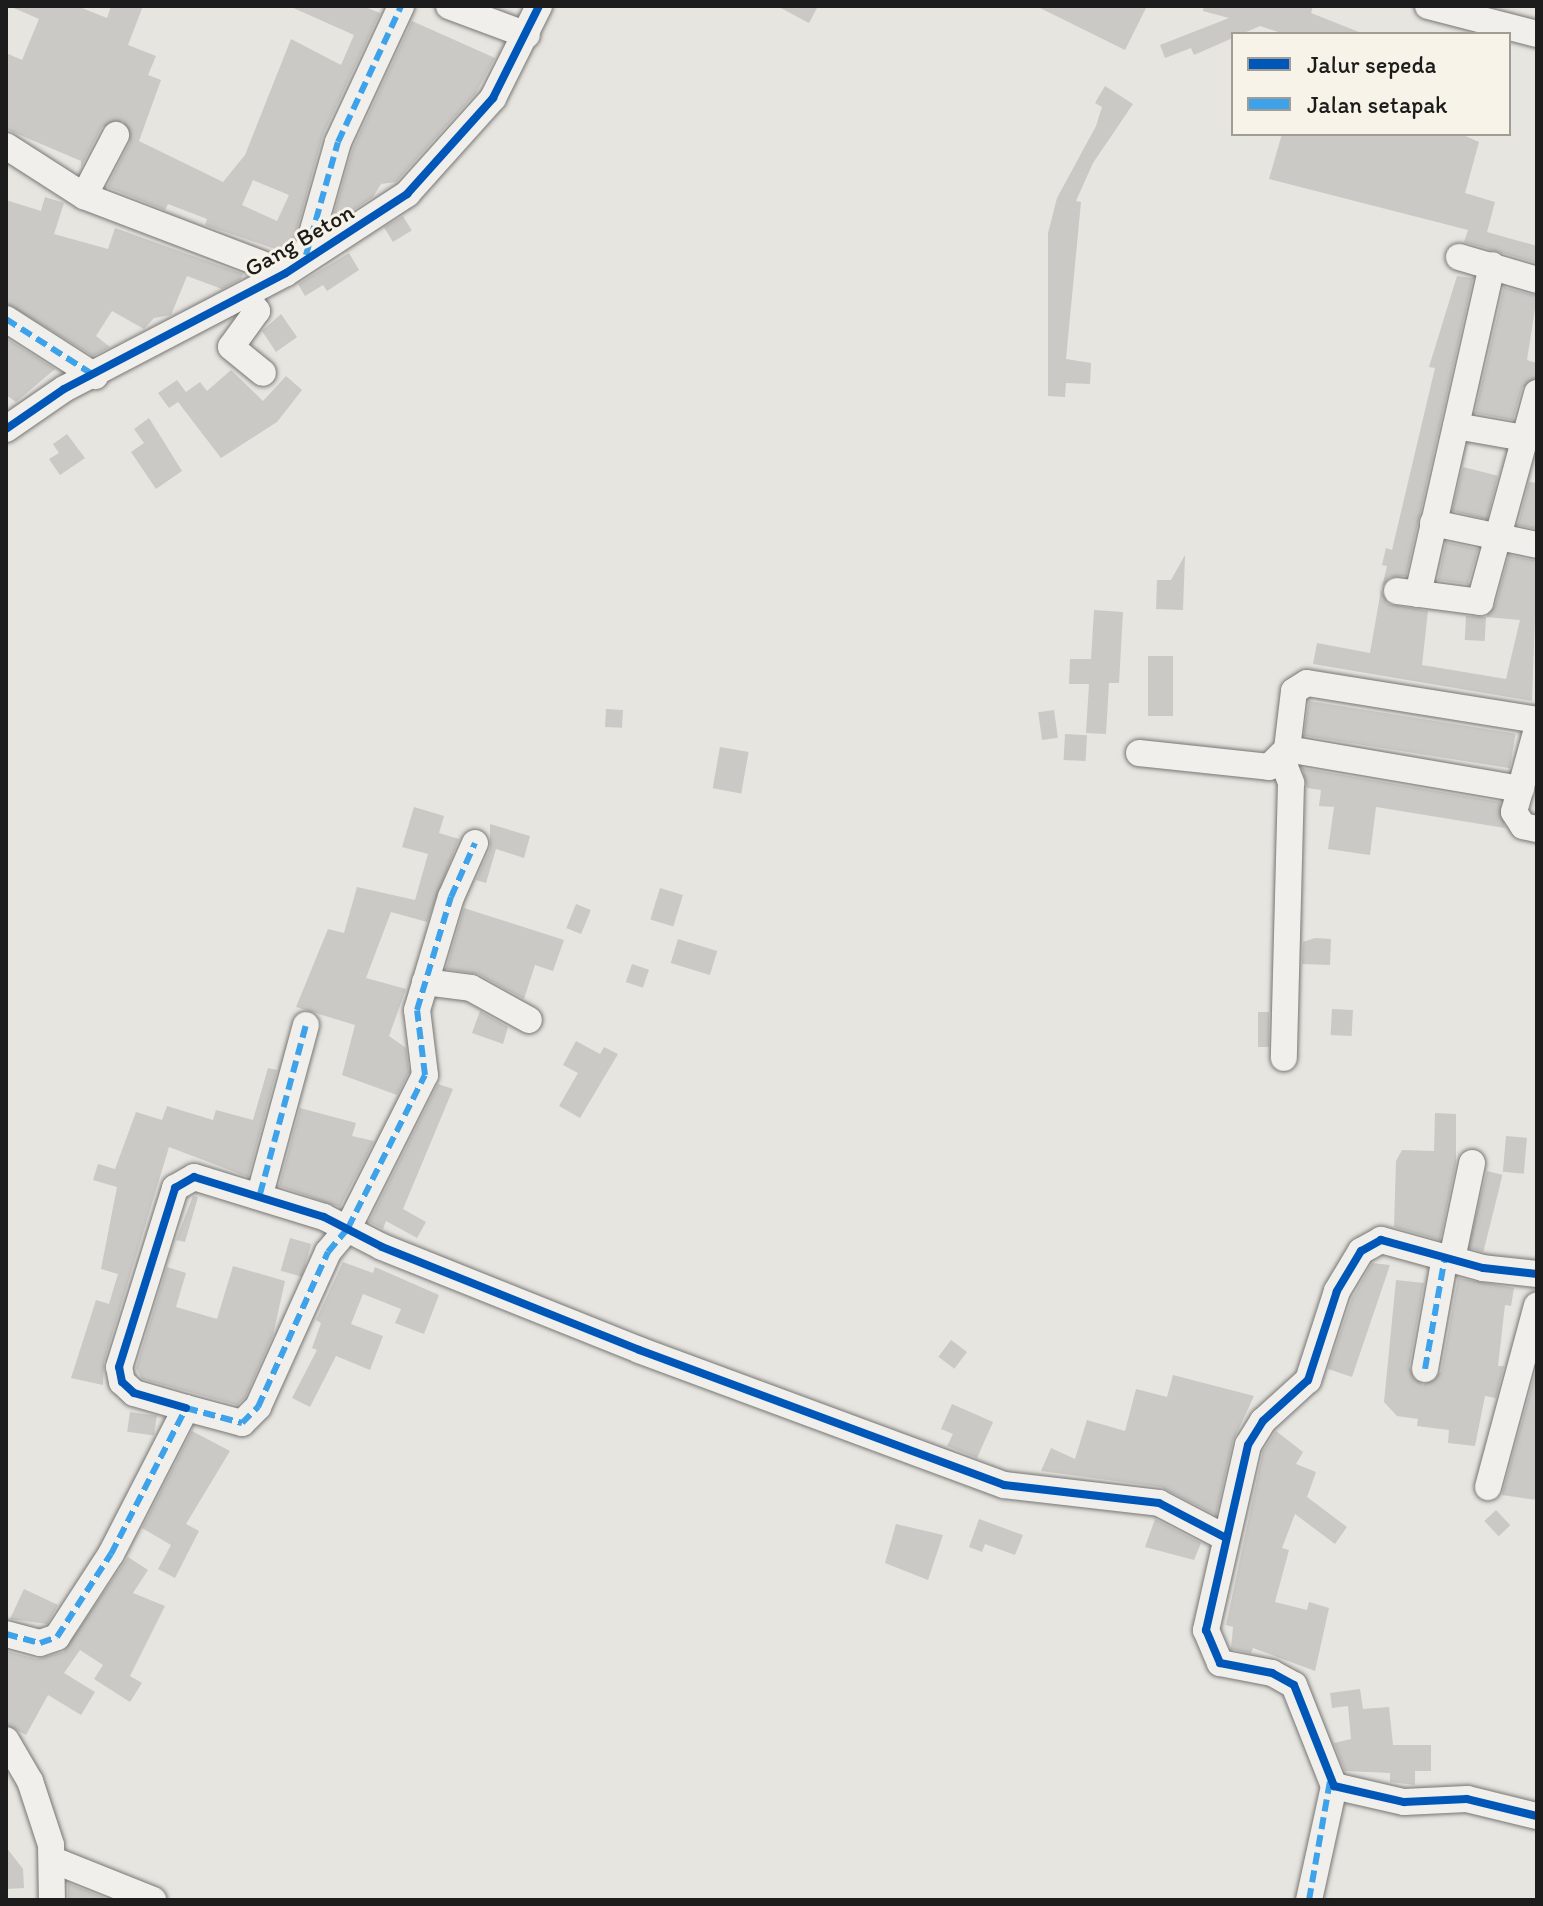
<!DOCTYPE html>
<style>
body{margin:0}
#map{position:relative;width:1543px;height:1906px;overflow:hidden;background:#e6e5e0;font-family:Itim,sans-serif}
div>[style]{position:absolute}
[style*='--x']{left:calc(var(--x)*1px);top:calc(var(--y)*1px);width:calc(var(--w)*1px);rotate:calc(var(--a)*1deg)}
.building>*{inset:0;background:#cac9c5;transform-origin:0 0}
.roads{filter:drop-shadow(0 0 2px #777674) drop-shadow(0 0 2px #777674)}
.minor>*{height:26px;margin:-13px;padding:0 13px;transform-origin:13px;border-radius:13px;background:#f0efeb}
.quiet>*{height:6px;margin-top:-3px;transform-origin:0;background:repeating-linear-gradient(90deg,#3da2ea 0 12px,transparent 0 18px)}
.cycleway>*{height:8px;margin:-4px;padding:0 4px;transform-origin:4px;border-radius:4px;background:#0057b8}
span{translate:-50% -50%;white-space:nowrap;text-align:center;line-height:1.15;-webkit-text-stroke:6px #f7f3e8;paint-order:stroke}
.street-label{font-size:24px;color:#1c1c1c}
.frame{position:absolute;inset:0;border:8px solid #1c1c1c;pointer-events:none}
.legend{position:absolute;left:1231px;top:32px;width:280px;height:104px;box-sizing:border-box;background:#f7f3e8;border:2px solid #9f9d96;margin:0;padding:10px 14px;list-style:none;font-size:24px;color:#1c1c1c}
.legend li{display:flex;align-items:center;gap:16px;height:40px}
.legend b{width:40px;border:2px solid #9f9d96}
</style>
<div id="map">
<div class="building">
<i style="clip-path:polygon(evenodd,9px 6px,77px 6px,107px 18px,111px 6px,143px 6px,128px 45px,156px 56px,148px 75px,161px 80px,139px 141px,223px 182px,245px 155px,291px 39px,341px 65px,354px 35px,289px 6px,363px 6px,380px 13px,323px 135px,294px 240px,284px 252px,205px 225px,207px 219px,168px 204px,165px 210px,107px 187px,130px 142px,123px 121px,102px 127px,81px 167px,81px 161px,6px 129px,6px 53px,22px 60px,39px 19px,9px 6px,253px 180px,289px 195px,277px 221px,242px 205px,253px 180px)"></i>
<i style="clip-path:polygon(777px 6px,818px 6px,809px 23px)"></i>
<i style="clip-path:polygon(1036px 6px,1147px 6px,1125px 50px)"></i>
<i style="clip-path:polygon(1204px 6px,1313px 6px,1311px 13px,1364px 34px,1284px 34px,1260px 26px,1194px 55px,1191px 48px,1165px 58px,1160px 45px,1229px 18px,1203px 11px)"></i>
<i style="clip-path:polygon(412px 21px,495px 58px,476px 93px,396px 182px,381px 184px,373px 197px,350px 212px,344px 209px,331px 224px,353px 148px)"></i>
<i style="clip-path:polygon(1105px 86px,1133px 104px,1093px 163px,1076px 201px,1081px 202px,1066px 359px,1091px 363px,1090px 384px,1066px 383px,1065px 397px,1048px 396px,1048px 233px,1057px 198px,1096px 126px,1102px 107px,1095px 103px)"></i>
<i style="clip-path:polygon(1282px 134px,1461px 134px,1479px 142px,1465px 193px,1495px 202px,1487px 232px,1537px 246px,1537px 263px,1464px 242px,1468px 230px,1269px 179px)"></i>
<i style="clip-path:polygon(45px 197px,64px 203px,54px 234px,108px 249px,115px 228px,243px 274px,241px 279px,222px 289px,187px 276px,171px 315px,154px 318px,144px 329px,112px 311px,96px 336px,110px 347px,93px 356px,6px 303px,6px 200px,41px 211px)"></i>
<i style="left:403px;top:216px;width:17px;height:22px;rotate:59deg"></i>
<i style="clip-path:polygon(349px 253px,359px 270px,327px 291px,323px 285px,305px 296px,298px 284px)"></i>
<i style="clip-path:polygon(1457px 276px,1473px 278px,1406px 576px,1390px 577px,1382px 587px,1387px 566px,1382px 565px,1386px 548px,1392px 550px,1435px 368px,1429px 367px)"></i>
<i style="clip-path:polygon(1504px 287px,1537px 296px,1527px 360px,1537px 363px,1537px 377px,1522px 388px,1513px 420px,1475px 413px)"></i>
<i style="clip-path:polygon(281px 314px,297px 337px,276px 352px,262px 331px)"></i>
<i style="clip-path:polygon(6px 338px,55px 369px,16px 402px,6px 395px)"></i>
<i style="clip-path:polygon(231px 370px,263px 401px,286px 376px,302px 390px,277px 422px,221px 458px,178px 402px,169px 408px,158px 393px,177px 380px,186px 392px,200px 382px,207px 391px)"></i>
<i style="clip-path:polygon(149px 418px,182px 471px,156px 489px,131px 452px,144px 443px,134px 429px)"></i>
<i style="clip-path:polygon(67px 434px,85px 458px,60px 475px,49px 459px,59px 453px,53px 444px)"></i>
<i style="left:1463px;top:467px;width:36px;height:45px;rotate:14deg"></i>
<i style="clip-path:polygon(1529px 482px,1537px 483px,1537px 529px,1518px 525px)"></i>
<i style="clip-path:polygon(1446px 542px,1478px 549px,1468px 584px,1438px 580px)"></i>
<i style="clip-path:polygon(1185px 555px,1183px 610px,1156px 609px,1157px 580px,1171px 580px)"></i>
<i style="clip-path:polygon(1509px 555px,1537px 561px,1532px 701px,1313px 664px,1317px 643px,1370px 653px,1381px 590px,1388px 604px,1428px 611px,1422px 665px,1506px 679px,1520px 620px,1486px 617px,1495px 606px)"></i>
<i style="clip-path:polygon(1094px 610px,1123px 612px,1119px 683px,1109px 683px,1106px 734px,1086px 733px,1089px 684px,1069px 684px,1070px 659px,1091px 659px)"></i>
<i style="left:1466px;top:616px;width:20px;height:24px;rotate:3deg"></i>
<i style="left:1148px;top:656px;width:25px;height:60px"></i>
<i style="left:1309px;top:701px;width:209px;height:35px;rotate:9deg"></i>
<i style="left:606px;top:709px;width:17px;height:18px;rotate:3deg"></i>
<i style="left:1054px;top:710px;width:28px;height:16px;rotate:82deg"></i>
<i style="left:1065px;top:734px;width:22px;height:26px;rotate:3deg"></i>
<i style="left:720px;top:747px;width:29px;height:42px;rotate:10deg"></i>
<i style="clip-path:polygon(1302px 768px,1500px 802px,1505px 828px,1376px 807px,1370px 855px,1328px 849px,1334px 807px,1319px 806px,1321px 790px,1307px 788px)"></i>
<i style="clip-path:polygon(414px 807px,444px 816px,439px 833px,459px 839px,427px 922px,391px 912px,366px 978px,406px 989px,389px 1036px,406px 1048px,409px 1072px,397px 1095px,342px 1075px,355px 1025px,296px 1007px,328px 929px,344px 933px,357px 887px,415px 900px,428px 854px,402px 847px)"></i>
<i style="clip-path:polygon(490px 824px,530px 836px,524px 858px,496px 849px,486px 883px,476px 880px,490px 849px)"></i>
<i style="left:660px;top:888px;width:24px;height:33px;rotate:17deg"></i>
<i style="left:576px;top:904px;width:16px;height:26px;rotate:22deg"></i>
<i style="clip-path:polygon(464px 908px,564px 940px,553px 971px,535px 965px,524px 999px,478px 974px,446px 969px)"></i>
<i style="clip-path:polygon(1315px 938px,1331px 939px,1330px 965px,1302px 964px,1303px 942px)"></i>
<i style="left:678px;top:939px;width:41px;height:25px;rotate:17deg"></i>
<i style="left:632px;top:964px;width:18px;height:19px;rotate:19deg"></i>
<i style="left:1332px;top:1009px;width:21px;height:26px;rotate:3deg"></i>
<i style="clip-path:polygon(480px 1011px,508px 1027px,503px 1044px,472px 1033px)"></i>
<i style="left:1258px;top:1012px;width:11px;height:35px"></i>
<i style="clip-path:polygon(576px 1041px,600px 1054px,604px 1047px,618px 1054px,580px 1118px,559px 1106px,578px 1073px,563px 1065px)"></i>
<i style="clip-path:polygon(268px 1068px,277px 1070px,248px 1177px,169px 1147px,104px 1362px,103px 1385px,71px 1378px,96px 1300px,109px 1304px,118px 1274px,101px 1269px,117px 1187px,93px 1180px,98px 1164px,115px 1169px,136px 1112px,162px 1120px,167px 1106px,213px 1120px,216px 1110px,253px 1120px)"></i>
<i style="clip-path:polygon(438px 1084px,453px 1089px,403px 1209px,426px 1222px,417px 1238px,386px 1221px,383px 1229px,369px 1222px)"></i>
<i style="clip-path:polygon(300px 1108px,356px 1123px,352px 1136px,374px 1141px,340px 1207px,279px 1186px)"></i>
<i style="clip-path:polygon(1435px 1113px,1456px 1114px,1456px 1163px,1440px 1240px,1394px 1227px,1396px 1161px,1402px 1150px,1434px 1151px)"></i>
<i style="left:1506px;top:1136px;width:21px;height:36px;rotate:5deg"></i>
<i style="left:1487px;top:1171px;width:16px;height:79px;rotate:14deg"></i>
<i style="clip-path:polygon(193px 1196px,198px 1197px,185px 1242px,176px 1240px)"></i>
<i style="left:290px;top:1238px;width:22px;height:34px;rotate:16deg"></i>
<i style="clip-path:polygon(343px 1262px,373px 1273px,375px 1267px,439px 1295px,424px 1334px,395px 1323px,401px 1309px,363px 1294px,351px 1324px,383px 1336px,370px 1370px,336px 1356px,310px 1407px,292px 1398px,317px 1350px,312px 1348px,321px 1323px,316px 1320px)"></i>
<i style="clip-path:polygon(1372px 1263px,1390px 1265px,1352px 1377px,1328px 1369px,1352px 1298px)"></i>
<i style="clip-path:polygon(233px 1266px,285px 1281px,273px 1335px,245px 1398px,237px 1405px,142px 1379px,136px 1368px,167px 1267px,186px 1273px,176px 1307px,217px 1319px)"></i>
<i style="clip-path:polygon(1458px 1278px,1514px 1288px,1511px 1306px,1505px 1305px,1498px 1366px,1504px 1366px,1496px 1398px,1485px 1396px,1475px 1446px,1448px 1443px,1449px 1430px,1417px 1426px,1418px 1419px,1397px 1416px,1384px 1402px,1396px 1280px,1424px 1283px,1409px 1367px,1423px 1385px,1441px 1372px)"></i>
<i style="left:951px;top:1340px;width:20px;height:21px;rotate:37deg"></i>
<i style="clip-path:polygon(1536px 1370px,1537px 1370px,1537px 1500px,1502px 1495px)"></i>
<i style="clip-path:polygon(1173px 1375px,1254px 1396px,1233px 1441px,1216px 1515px,1161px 1487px,1041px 1471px,1051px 1448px,1075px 1459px,1087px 1420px,1125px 1431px,1136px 1389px,1167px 1397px)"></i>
<i style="clip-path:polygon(952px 1404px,993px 1422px,977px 1458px,947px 1446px,953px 1434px,941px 1429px)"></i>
<i style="left:130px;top:1412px;width:27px;height:20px;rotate:8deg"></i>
<i style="clip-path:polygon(192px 1431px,230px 1451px,186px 1524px,199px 1531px,175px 1578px,158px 1569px,171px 1545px,142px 1528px)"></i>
<i style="clip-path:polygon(1276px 1431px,1303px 1452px,1296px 1464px,1316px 1472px,1307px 1497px,1347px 1527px,1335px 1544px,1295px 1514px,1282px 1548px,1289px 1550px,1275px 1602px,1307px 1610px,1309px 1602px,1329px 1608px,1315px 1671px,1253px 1648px,1251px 1653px,1231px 1649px,1233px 1627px,1226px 1625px,1263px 1451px)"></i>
<i style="left:1496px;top:1510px;width:21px;height:16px;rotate:47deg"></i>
<i style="clip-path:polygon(979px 1519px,1023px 1535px,1015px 1555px,985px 1544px,982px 1552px,969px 1547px)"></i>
<i style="clip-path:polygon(1155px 1519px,1201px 1543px,1194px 1560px,1145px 1547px)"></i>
<i style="clip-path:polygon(896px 1524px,943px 1535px,928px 1580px,885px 1563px)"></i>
<i style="clip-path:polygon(128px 1557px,148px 1570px,133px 1593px,165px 1606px,130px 1676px,142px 1683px,130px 1702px,94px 1679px,103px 1665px,80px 1650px,64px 1673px,95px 1692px,81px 1715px,48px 1695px,26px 1735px,6px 1724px,6px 1651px,37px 1659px,63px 1652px)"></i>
<i style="clip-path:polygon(24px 1589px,58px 1605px,47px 1624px,10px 1619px)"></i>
<i style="clip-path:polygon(1360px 1689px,1363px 1709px,1389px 1707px,1393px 1745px,1431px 1745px,1431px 1771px,1415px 1771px,1415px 1785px,1390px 1782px,1390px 1773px,1345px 1771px,1334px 1743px,1351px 1739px,1348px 1706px,1332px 1708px,1330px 1693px)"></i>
<i style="clip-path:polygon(6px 1847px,23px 1869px,24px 1888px,6px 1889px)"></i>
<i style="clip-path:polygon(68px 1883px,110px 1900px,68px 1900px)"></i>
</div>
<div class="roads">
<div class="minor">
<i style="--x:449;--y:6;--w:83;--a:20.4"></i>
<i style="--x:1428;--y:6;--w:113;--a:14.4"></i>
<i style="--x:6;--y:146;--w:93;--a:32.7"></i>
<i style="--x:84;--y:196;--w:216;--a:20.9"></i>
<i style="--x:84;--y:196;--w:69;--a:-62.3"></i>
<i style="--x:306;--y:255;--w:117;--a:-74.2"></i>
<i style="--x:338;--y:142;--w:150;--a:-65.1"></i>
<i style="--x:1459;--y:257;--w:81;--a:16.4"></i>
<i style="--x:245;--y:295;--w:20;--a:53"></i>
<i style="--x:257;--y:311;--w:44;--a:125.8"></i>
<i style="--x:231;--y:347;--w:41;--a:39.1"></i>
<i style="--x:6;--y:319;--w:106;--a:32.6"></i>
<i style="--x:1456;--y:426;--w:69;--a:10"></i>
<i style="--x:6;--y:429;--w:70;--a:-34.6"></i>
<i style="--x:64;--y:389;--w:250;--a:-27.6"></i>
<i style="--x:286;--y:273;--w:145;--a:-33.1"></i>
<i style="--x:407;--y:194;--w:129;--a:-48.1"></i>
<i style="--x:493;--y:98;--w:103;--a:-63.4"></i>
<i style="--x:1433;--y:523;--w:106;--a:11.9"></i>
<i style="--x:1397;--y:591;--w:84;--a:7.5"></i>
<i style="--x:1480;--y:602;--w:217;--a:-74.7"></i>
<i style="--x:1418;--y:594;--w:337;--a:-77.3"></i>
<i style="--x:1537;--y:729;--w:86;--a:105.5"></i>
<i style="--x:1514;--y:812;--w:17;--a:57"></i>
<i style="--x:1523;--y:826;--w:14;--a:12"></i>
<i style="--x:1139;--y:753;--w:131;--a:6.1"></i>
<i style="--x:1269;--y:767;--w:25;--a:-45"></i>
<i style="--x:1282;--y:759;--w:26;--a:69"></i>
<i style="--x:1291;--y:783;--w:275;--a:91.5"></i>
<i style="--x:1521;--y:789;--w:237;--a:-170.3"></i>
<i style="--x:1287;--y:749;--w:58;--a:-83.1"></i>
<i style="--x:1294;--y:691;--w:15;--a:-32"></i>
<i style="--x:1307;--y:683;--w:233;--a:9.1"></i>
<i style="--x:425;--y:982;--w:46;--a:7.4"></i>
<i style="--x:471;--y:988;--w:66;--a:28.9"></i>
<i style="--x:260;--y:1194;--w:175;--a:-74.8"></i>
<i style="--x:1452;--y:1259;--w:98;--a:-78.2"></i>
<i style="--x:1537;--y:1274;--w:54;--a:-173.7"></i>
<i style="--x:1483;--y:1268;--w:106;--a:-164.6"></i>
<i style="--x:1381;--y:1240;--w:23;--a:151"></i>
<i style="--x:1361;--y:1251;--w:47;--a:121"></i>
<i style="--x:1337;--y:1291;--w:94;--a:108"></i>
<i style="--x:1308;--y:1380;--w:61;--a:137.7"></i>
<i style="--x:1263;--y:1421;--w:28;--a:122"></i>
<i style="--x:1248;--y:1445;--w:190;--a:102.8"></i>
<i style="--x:1206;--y:1630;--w:36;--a:67"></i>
<i style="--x:1220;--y:1663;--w:53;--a:10.9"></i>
<i style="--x:1272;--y:1673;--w:25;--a:29"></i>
<i style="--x:1294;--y:1685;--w:109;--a:68.4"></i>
<i style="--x:1334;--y:1786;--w:72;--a:12.9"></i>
<i style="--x:1404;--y:1802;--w:63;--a:-2.7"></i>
<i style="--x:1467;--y:1799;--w:72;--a:13.7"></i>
<i style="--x:1425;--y:1369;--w:114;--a:-79.9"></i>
<i style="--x:186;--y:1408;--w:54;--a:-163.9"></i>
<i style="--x:134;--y:1393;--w:16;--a:-137"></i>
<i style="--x:122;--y:1382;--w:15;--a:-101"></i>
<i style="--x:119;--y:1367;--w:188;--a:-72.6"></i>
<i style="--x:175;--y:1188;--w:22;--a:-30"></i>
<i style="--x:194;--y:1177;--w:136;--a:17.1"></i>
<i style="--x:324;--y:1217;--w:65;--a:27.3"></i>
<i style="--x:382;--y:1247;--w:277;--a:21.8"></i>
<i style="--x:639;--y:1350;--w:389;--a:20.3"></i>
<i style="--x:1004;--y:1485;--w:156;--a:6.6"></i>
<i style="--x:1159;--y:1503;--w:73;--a:27.6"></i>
<i style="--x:1488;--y:1487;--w:188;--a:-74.9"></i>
<i style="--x:6;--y:1634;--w:35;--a:15"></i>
<i style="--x:40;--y:1643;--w:18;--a:-19"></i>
<i style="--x:57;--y:1637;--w:99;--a:-57"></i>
<i style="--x:111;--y:1554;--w:164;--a:-62.8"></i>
<i style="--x:186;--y:1408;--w:58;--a:15"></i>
<i style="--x:242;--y:1423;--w:23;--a:-45"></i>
<i style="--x:258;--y:1407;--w:170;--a:-65.7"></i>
<i style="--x:328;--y:1252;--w:31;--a:-50"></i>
<i style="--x:348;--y:1228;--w:171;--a:-63.3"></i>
<i style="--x:425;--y:1075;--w:65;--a:-97"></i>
<i style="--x:417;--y:1010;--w:118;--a:-73.3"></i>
<i style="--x:451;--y:897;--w:59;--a:-66"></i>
<i style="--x:6;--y:1740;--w:48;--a:59.7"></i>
<i style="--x:30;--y:1781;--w:67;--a:71.8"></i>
<i style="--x:51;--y:1845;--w:55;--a:89"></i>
<i style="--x:53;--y:1860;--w:108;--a:21.8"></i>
<i style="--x:1309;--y:1900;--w:117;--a:-77.6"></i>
</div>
</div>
<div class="quiet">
<i style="--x:306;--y:255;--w:117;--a:-74.2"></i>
<i style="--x:338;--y:142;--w:150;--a:-65.1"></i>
<i style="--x:6;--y:319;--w:106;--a:32.6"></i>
<i style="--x:260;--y:1194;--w:175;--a:-74.8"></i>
<i style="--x:1425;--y:1369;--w:114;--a:-79.9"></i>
<i style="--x:6;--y:1634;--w:35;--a:15"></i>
<i style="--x:40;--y:1643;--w:18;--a:-19"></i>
<i style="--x:57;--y:1637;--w:99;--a:-57"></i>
<i style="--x:111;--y:1554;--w:164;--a:-62.8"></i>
<i style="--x:186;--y:1408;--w:58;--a:15"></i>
<i style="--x:242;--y:1423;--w:23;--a:-45"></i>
<i style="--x:258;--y:1407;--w:170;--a:-65.7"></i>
<i style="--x:328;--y:1252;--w:31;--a:-50"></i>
<i style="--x:348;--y:1228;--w:171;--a:-63.3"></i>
<i style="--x:425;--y:1075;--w:65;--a:-97"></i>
<i style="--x:417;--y:1010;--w:118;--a:-73.3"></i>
<i style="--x:451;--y:897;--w:59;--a:-66"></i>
<i style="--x:1309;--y:1900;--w:121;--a:-80"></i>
</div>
<div class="cycleway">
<i style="--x:6;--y:429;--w:70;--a:-34.6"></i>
<i style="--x:64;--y:389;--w:250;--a:-27.6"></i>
<i style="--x:286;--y:273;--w:145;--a:-33.1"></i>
<i style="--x:407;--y:194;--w:129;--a:-48.1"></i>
<i style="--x:493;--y:98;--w:103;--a:-63.4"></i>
<i style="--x:1537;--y:1274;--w:54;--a:-173.7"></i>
<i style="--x:1483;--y:1268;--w:106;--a:-164.6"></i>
<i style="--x:1381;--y:1240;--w:23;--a:151"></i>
<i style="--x:1361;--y:1251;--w:47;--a:121"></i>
<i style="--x:1337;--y:1291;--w:94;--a:108"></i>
<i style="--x:1308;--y:1380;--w:61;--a:137.7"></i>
<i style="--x:1263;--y:1421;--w:28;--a:122"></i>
<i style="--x:1248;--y:1445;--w:190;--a:102.8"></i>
<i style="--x:1206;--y:1630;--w:36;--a:67"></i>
<i style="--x:1220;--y:1663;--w:53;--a:10.9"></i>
<i style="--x:1272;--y:1673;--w:25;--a:29"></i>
<i style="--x:1294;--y:1685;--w:109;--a:68.4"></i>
<i style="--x:1334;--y:1786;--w:72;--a:12.9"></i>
<i style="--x:1404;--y:1802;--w:63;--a:-2.7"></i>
<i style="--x:1467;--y:1799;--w:72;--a:13.7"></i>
<i style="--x:186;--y:1408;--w:54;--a:-163.9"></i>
<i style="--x:134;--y:1393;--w:16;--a:-137"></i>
<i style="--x:122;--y:1382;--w:15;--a:-101"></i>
<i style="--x:119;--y:1367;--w:188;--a:-72.6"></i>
<i style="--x:175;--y:1188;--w:22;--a:-30"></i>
<i style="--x:194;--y:1177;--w:136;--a:17.1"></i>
<i style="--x:324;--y:1217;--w:65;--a:27.3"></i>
<i style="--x:382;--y:1247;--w:277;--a:21.8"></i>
<i style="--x:639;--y:1350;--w:389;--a:20.3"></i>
<i style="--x:1004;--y:1485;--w:156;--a:6.6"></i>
<i style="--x:1159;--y:1503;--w:73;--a:27.6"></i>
</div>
<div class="street-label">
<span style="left:299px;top:240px;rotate:-30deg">Gang Beton</span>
</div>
<div class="frame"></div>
<ul class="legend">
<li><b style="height:10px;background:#0057b8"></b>Jalur sepeda</li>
<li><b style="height:10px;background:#3da2ea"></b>Jalan setapak</li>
</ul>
</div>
